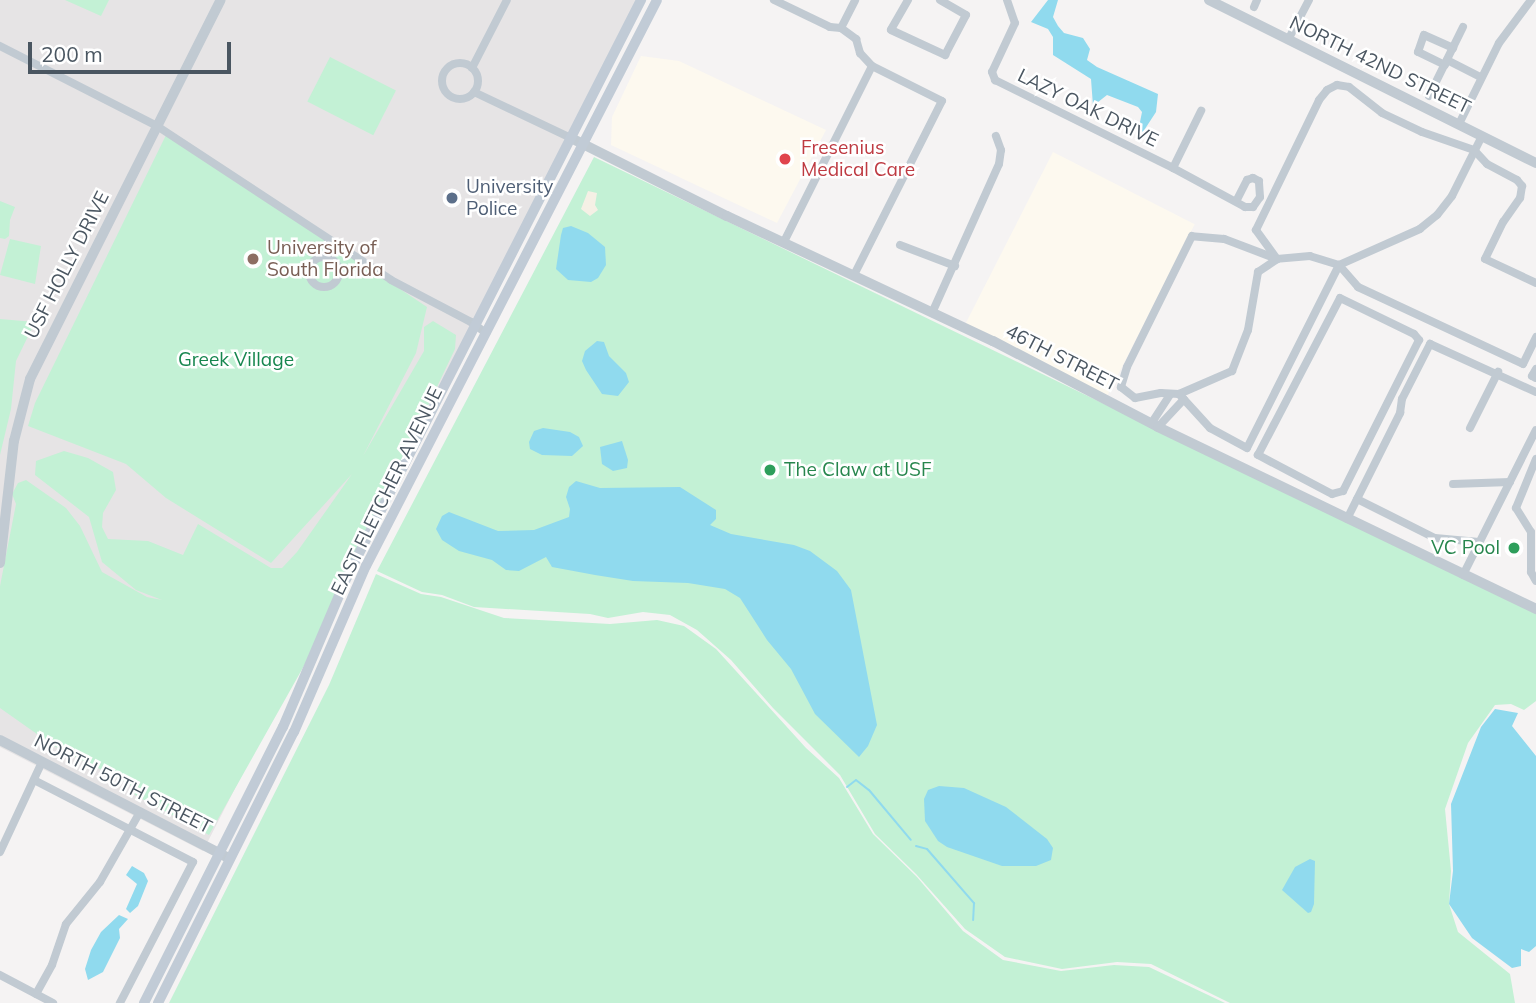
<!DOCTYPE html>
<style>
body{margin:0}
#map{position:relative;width:1536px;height:1003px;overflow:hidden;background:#f5f3f3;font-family:Mulish,sans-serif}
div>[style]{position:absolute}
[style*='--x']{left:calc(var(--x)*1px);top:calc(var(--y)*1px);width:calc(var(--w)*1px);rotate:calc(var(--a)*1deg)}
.commercial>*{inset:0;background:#fdf9ef;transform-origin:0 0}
.education>*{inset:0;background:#e6e4e5}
.green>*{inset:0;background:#c3f1d5;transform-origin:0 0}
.sand>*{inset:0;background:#f5f0e5}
.water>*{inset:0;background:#90daee}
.stream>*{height:2px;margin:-1px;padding:0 1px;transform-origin:1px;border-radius:1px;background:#90daee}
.minor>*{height:8px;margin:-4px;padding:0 4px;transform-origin:4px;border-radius:4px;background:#c1cad2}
.minor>.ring{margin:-4px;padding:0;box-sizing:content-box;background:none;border:8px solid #c1cad2;border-radius:50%}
.tertiary>*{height:10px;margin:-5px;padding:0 5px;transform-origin:5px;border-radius:5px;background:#c1cad2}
.secondary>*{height:10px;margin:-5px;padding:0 5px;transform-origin:5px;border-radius:5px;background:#c1cbd6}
.dots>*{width:19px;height:19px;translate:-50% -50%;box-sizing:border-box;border:4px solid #fff;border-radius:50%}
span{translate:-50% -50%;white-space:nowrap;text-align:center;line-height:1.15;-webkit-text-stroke:5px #fff;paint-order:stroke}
.street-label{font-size:19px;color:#4a5661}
.health-label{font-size:19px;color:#be3a42}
.left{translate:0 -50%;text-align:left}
.service-label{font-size:19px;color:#4e5e75}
.education-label{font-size:19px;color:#785e54}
.park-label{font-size:19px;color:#17864f}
.leisure-label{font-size:19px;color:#27864d}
.right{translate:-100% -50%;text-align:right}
.scale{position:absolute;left:28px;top:42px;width:203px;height:32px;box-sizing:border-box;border:4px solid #4a5661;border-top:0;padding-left:9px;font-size:21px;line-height:24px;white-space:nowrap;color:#4a5661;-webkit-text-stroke:5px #fff;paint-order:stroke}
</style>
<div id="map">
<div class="commercial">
<i style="clip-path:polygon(641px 56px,679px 61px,826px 130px,777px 223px,611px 145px,612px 117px)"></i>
<i style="left:1053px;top:152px;width:159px;height:193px;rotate:27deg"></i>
</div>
<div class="education">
<i style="clip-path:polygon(0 0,638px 0,203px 851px,0 747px)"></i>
</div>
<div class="green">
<i style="clip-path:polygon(65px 0,109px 0,101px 16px)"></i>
<i style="left:330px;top:57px;width:74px;height:50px;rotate:27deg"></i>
<i style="clip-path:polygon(167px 133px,427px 307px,416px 353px,363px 456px,424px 351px,424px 327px,433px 321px,456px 335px,455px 349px,305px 664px,209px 835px,135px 795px,130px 784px,54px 746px,0 708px,0 586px,16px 504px,12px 494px,18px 483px,26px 480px,66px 508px,80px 526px,102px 572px,147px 597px,162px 600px,136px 590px,102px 562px,89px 517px,35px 475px,36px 461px,64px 451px,88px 458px,113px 472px,116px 490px,103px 513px,102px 527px,108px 539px,148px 541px,183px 555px,198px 524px,271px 568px,282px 568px,297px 552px,352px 474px,271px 563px,166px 498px,126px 464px,28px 426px,35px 403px)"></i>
<i style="clip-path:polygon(594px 157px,1536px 613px,1536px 701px,1524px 710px,1511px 704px,1495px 705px,1468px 743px,1445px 809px,1451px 871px,1449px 904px,1458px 932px,1510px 974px,1515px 1003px,1230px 1003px,1151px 964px,1117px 962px,1062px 969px,1005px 957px,965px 929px,916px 874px,875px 834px,840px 775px,773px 708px,731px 660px,697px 630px,670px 615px,643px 612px,608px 618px,590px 614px,474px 607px,442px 595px,422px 592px,377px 571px)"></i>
<i style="clip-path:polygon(0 201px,15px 207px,10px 220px,9px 236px,5px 239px,0 238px)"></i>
<i style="clip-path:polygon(10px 239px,41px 246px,35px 284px,0 275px)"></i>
<i style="clip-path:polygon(0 319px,35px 322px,16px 361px,11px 409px,0 455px)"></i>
<i style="clip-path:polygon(376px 574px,421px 594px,441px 597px,504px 618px,610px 624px,657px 620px,684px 626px,716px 649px,806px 748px,839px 778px,873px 834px,917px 877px,963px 931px,1003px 960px,1061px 971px,1114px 965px,1149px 967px,1225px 1003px,169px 1003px,329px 685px)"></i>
</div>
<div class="sand">
<i style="clip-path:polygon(588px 191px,597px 193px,595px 205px,598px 210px,590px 216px,581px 209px)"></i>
</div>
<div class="water">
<i style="clip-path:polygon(1048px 0,1058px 0,1053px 17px,1058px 26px,1064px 33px,1083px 38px,1090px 49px,1087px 60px,1097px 67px,1158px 94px,1156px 112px,1141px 135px,1138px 132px,1142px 112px,1138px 107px,1107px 95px,1093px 106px,1091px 79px,1053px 55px,1053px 37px,1048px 29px,1031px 22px)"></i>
<i style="clip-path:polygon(571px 226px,588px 233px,605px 247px,606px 265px,598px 278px,591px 282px,568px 280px,556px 269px,561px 235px,563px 228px)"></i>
<i style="clip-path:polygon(597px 341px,604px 342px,609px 356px,626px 373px,629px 382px,618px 396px,602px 394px,586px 370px,582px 361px,585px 351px)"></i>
<i style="clip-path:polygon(543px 428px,570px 432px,579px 437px,583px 446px,572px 456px,542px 455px,530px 449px,529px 442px,534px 431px)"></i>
<i style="clip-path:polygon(622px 441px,628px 460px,627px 468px,613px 471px,602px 464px,600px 447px)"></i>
<i style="clip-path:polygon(576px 481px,600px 488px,680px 487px,716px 510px,716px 519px,710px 525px,731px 534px,794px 545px,810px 551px,837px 571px,851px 590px,877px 725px,868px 746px,859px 757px,815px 714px,791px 669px,767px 640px,740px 598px,725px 589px,688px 583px,633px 581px,595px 575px,552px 567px,546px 557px,519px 571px,506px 570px,492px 560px,459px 551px,442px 540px,436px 529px,442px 516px,449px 512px,498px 531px,534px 530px,569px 517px,570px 509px,566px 497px,569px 487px)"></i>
<i style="clip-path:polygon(1495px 709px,1518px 713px,1512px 726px,1536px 756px,1536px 946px,1529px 952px,1521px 949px,1521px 966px,1512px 968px,1472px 938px,1449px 904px,1453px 871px,1451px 804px,1481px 727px)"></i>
<i style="clip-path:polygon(939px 786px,964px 788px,1006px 807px,1047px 839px,1053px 848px,1051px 860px,1036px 866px,1002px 866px,947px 847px,938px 841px,925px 821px,924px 799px,928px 790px)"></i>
<i style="clip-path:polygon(1310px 859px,1315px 861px,1314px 904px,1311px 912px,1308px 913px,1282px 890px,1295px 867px)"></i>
<i style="clip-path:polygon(132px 866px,144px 873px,148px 881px,138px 906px,130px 913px,126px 909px,137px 884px,126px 875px)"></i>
<i style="clip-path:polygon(119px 915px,128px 919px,119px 929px,120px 938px,103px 972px,88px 980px,85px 969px,91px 950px,101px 932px)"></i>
</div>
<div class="stream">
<i style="--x:847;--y:787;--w:11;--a:-38"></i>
<i style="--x:856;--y:780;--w:16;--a:38"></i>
<i style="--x:869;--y:790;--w:65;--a:50"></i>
<i style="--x:916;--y:846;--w:11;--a:15"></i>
<i style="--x:927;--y:849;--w:72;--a:49"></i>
<i style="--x:974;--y:903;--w:17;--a:93"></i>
</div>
<div class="minor">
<i style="--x:774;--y:0;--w:62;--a:25.7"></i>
<i style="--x:830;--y:27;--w:11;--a:5"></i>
<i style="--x:841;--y:28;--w:19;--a:36"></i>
<i style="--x:856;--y:39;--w:15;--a:74"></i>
<i style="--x:860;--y:53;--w:18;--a:47"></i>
<i style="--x:872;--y:66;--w:197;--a:116.6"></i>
<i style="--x:908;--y:0;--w:34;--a:120"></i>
<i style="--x:891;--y:30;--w:60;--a:24.8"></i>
<i style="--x:945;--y:55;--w:45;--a:-62.3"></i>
<i style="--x:966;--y:15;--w:30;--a:-150"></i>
<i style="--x:1007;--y:0;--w:24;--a:71"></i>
<i style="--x:1015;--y:23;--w:54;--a:115.1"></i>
<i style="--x:992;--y:72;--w:9;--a:69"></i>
<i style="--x:995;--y:80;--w:199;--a:26.3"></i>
<i style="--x:1173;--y:168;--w:82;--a:28.4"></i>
<i style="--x:1245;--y:207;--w:8;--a:0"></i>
<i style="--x:1253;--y:207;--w:12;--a:-55"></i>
<i style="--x:1260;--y:197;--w:16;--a:-94"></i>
<i style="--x:1259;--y:181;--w:7;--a:-153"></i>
<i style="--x:1253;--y:178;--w:6;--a:162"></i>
<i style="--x:1247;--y:180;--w:22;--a:117"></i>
<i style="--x:1254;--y:7;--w:8;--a:-67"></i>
<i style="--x:841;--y:28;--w:31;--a:-63"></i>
<i style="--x:1288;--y:40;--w:45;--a:-62.3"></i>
<i style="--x:0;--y:46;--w:176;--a:27"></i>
<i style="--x:157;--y:126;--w:280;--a:33.3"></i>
<i style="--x:391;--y:280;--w:90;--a:27.7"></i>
<i style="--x:471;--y:322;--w:19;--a:36"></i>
<i style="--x:1447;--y:60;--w:38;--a:27"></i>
<i class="ring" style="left:442px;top:63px;width:28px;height:28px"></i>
<i style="--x:1445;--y:65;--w:30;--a:-154"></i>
<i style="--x:1418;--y:52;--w:18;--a:-71"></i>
<i style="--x:1424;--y:35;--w:32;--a:24"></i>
<i style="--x:472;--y:68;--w:76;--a:-62.8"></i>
<i style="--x:474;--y:92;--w:107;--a:25.4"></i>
<i style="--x:1429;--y:96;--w:77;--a:-63.8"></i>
<i style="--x:1459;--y:124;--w:90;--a:-63.7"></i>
<i style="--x:1499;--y:43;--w:54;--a:-53.3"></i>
<i style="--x:1482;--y:136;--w:67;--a:116.6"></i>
<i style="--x:1452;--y:196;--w:24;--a:128"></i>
<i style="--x:1437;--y:215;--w:22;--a:141"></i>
<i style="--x:1420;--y:229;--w:89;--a:156"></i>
<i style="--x:1339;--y:265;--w:30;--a:-163"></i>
<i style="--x:1310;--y:256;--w:33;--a:175"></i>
<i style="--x:1277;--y:259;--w:57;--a:-159.3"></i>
<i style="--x:1224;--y:239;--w:32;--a:-175"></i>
<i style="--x:1192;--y:236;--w:146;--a:116.4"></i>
<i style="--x:1127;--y:367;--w:21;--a:107"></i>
<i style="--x:1121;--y:387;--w:18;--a:38"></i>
<i style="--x:1135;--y:398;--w:26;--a:-11"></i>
<i style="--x:1161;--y:393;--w:18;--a:3"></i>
<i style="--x:1179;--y:394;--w:46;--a:47.6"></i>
<i style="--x:1210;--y:428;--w:42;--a:28.4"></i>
<i style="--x:1247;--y:448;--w:205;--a:-63.3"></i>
<i style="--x:1339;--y:265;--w:29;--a:49"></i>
<i style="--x:1358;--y:287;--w:182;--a:25"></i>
<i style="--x:1523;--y:364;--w:30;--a:-64"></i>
<i style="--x:1173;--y:168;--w:64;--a:-63.8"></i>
<i style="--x:900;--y:245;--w:59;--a:20.9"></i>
<i class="ring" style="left:309px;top:257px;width:22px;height:22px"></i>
<i style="--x:1277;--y:259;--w:36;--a:-126"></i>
<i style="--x:1256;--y:230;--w:144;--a:-64.1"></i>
<i style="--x:1319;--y:100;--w:13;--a:-51"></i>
<i style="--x:1327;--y:90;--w:11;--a:-27"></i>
<i style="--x:1337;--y:85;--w:12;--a:9"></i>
<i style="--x:1349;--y:87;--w:42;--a:38.2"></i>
<i style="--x:1382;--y:113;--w:44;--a:25.4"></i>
<i style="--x:1422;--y:132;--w:55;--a:19.1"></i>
<i style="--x:1474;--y:150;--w:19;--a:47"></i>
<i style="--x:1487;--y:164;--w:34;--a:28"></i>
<i style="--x:1517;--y:180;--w:8;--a:50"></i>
<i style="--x:1522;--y:186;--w:12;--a:99"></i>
<i style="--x:1520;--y:198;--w:29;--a:125"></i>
<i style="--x:1503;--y:222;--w:41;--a:115.9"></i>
<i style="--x:1485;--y:259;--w:56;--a:25.2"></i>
<i style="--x:854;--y:275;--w:195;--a:-63.2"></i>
<i style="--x:942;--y:101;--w:78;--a:-153.4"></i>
<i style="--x:1340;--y:298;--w:82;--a:25.9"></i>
<i style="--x:1414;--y:334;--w:8;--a:50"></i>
<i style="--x:1419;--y:340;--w:169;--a:116.7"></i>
<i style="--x:1343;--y:491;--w:11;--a:165"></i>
<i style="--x:1332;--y:494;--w:84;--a:-152.2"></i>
<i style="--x:1258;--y:455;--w:177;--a:-62.4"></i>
<i style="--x:932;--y:313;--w:163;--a:-65.8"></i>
<i style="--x:999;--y:164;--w:14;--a:-82"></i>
<i style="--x:1001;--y:150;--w:15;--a:-110"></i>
<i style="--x:1536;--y:369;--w:8;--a:120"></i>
<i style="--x:1532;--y:376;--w:4;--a:27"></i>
<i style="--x:1179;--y:394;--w:58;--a:-23.5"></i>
<i style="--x:1232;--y:371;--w:44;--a:-68.7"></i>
<i style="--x:1248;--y:330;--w:59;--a:-80.2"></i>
<i style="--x:1258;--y:272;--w:23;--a:-34"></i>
<i style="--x:1151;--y:424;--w:35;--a:-57"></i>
<i style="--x:1158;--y:427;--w:38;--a:-47"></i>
<i style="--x:1470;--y:428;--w:63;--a:-63.4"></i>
<i style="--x:1536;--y:459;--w:53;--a:112.2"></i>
<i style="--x:1516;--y:508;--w:28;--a:58"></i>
<i style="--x:1531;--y:532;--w:40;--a:90"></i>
<i style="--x:1531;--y:572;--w:10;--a:61"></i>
<i style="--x:1453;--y:484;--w:57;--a:-2"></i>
<i style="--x:1357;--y:499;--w:87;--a:26.6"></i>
<i style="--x:1435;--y:538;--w:44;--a:5.2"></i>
<i style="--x:1347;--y:519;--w:119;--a:-63.4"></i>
<i style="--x:1400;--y:413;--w:14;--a:-82"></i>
<i style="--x:1402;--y:399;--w:62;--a:-63"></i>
<i style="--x:1430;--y:344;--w:116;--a:24.4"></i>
<i style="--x:1463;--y:575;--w:162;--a:-63.3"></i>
<i style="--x:34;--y:780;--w:179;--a:27.3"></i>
<i style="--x:193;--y:862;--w:159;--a:117.4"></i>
<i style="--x:0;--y:852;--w:99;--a:-65"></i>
<i style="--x:0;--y:975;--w:60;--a:27.8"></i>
<i style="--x:36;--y:994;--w:33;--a:-61"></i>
<i style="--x:52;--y:965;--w:43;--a:-71.1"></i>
<i style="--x:66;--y:924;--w:54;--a:-51"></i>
<i style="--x:100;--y:882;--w:81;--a:-60.3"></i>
</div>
<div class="tertiary">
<i style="--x:1209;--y:0;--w:365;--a:26.5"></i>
<i style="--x:571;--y:138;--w:174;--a:26.6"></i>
<i style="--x:727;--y:216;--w:294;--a:25.2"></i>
<i style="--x:993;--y:341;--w:186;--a:27.5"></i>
<i style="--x:1158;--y:427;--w:420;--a:25.7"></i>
<i style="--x:0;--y:563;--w:123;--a:-83.5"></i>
<i style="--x:14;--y:441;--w:64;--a:-75.5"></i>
<i style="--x:30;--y:379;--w:424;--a:-63.3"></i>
<i style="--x:0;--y:740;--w:255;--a:27.3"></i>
</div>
<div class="secondary">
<i style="--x:144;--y:1003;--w:309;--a:-63.3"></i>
<i style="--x:283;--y:727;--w:163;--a:-66.9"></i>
<i style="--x:347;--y:577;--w:648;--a:-63"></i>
<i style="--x:158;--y:1003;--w:303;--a:-63.4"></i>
<i style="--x:294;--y:732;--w:181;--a:-66.6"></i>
<i style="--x:366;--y:566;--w:636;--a:-62.79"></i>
</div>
<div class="dots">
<i style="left:785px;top:159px;background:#e0444e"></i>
<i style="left:452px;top:198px;background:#5c6f8a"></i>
<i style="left:253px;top:259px;background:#8d6e63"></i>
<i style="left:770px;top:470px;background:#2e9e5b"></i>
<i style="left:1514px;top:548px;background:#2e9e5b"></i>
</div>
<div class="street-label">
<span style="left:1380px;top:65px;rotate:26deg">NORTH 42ND STREET</span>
<span style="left:1088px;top:108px;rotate:26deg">LAZY OAK DRIVE</span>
<span style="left:67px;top:265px;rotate:-63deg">USF HOLLY DRIVE</span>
<span style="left:1062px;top:358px;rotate:27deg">46TH STREET</span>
<span style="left:387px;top:491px;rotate:-64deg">EAST FLETCHER AVENUE</span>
<span style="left:123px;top:784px;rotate:27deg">NORTH 50TH STREET</span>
</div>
<div class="health-label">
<span class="left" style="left:801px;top:159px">Fresenius<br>Medical Care</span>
</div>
<div class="service-label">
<span class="left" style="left:466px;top:198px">University<br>Police</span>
</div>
<div class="education-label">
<span class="left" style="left:267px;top:259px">University of<br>South Florida</span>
</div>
<div class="park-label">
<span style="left:236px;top:360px">Greek Village</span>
</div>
<div class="leisure-label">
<span class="left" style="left:784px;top:470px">The Claw at USF</span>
<span class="right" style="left:1500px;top:548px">VC Pool</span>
</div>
<div class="scale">200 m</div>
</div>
